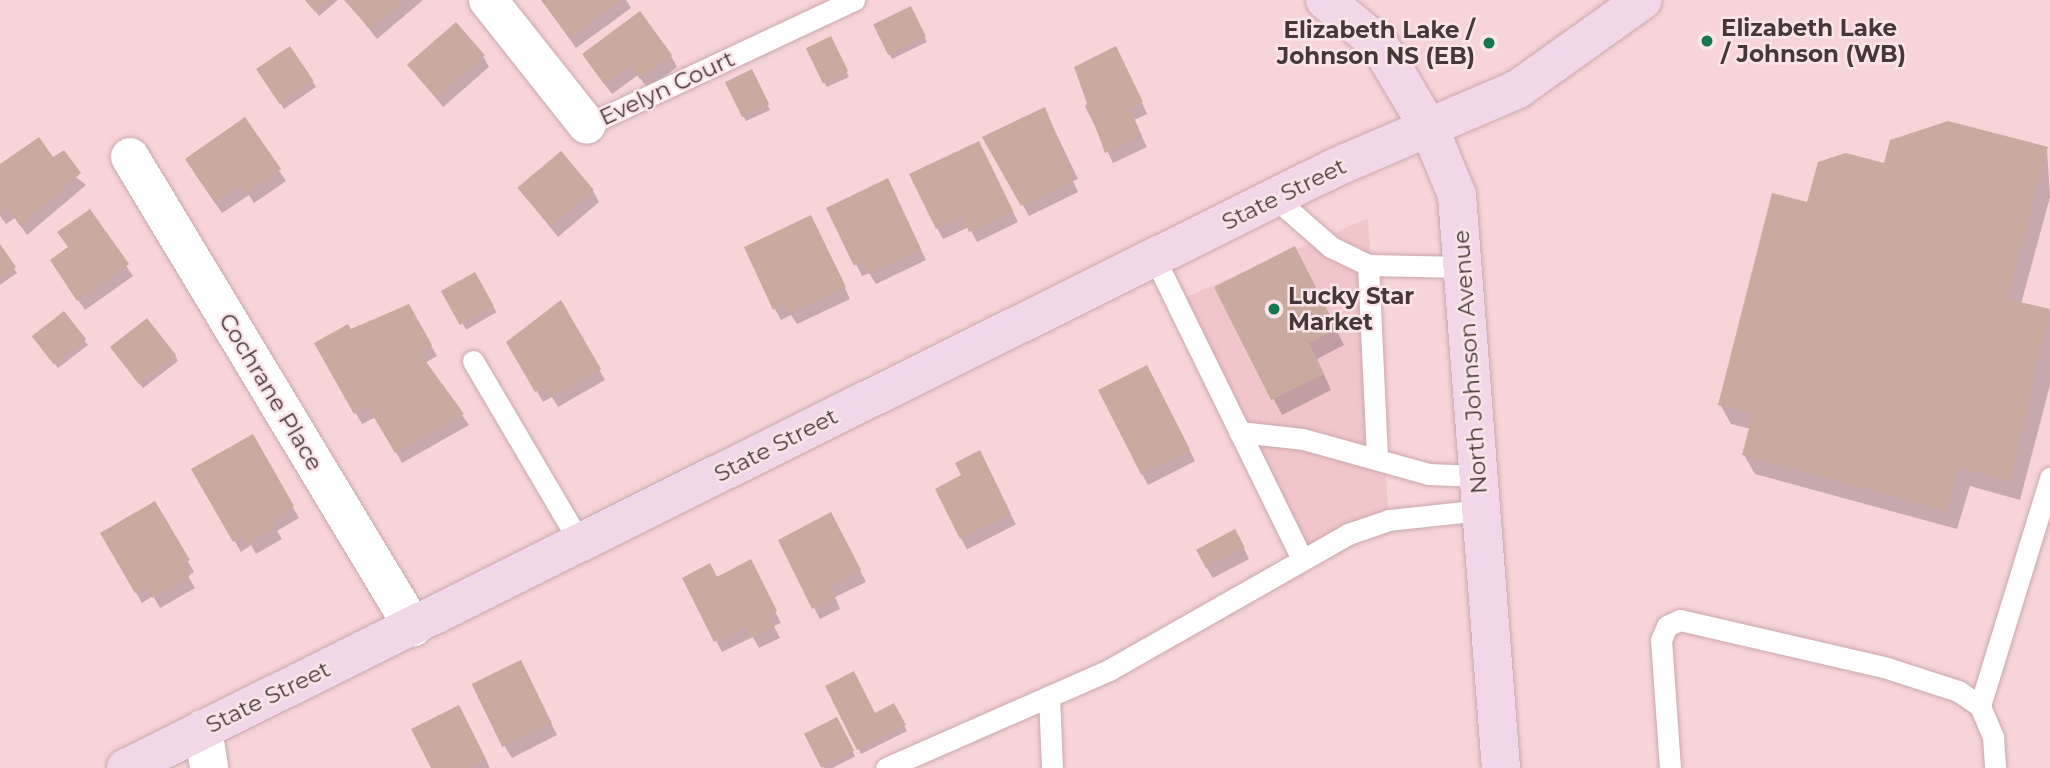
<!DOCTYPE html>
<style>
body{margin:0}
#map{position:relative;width:2050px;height:768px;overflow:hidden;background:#f7d4d8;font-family:Montserrat,sans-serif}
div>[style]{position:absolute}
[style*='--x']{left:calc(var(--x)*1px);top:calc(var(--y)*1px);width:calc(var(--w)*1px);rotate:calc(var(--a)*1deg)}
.built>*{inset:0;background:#f1c6cb}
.shadow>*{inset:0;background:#0003;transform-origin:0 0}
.building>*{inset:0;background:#c9aa9f;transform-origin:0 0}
.roads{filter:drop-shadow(0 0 2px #caa9ad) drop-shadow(0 0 2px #caa9ad)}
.lane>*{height:21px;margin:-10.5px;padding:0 10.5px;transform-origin:10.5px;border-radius:10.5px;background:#fff}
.street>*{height:38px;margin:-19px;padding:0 19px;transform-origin:19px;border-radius:19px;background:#fff}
.secondary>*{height:38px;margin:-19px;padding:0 19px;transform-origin:19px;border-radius:19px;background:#f1d7e8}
.dots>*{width:19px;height:19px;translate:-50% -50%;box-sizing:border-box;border:4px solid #fbe5e8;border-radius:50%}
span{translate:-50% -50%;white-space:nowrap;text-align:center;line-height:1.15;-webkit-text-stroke:5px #fbe5e8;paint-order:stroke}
.poi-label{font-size:23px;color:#463839;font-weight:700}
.left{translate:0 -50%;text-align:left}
.right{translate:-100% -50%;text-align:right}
.street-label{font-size:23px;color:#463839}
</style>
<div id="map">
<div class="built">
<i style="clip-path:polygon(1368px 218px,1389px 520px,1302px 559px,1175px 302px)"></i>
</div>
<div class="shadow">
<i style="clip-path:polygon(306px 0,338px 0,319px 16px)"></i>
<i style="clip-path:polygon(346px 0,423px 0,377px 39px)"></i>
<i style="clip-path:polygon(543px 0,626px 0,631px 8px,576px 48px)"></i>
<i style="clip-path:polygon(913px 13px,927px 42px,892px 59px,875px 25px)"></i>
<i style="clip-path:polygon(833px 44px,849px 77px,827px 87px,824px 82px)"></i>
<i style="clip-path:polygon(290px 48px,316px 87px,284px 109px,261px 75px)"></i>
<i style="clip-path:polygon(483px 56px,489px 67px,443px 107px,409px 64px)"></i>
<i style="clip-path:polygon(671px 56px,677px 67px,648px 89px,638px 75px,612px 94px,591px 66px)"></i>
<i style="clip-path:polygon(1122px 59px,1147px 114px,1134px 120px,1147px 147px,1113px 163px,1085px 106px)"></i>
<i style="clip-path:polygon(754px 77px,770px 110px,746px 121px,743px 116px)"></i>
<i style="clip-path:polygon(1045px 110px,1078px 179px,1073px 181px,1078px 192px,1029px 216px,985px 138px)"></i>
<i style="clip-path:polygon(245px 120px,286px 181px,254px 203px,249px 195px,222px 213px,193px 171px)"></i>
<i style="clip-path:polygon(2047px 149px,2050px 197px,2021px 304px,2050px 311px,2050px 385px,2020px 500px,1970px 486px,1957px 529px,1755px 474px,1744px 455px,1751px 429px,1731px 424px,1720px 404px,1808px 204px,1885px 166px)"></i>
<i style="clip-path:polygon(985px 154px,1018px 222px,977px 242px,969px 227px,943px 239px,937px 228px)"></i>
<i style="clip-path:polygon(53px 159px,86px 185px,27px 235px,15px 218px,6px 224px,0 216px,0 167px)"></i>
<i style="clip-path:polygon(520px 189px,593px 191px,599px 202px,558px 237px)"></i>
<i style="clip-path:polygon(893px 192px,926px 260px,876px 284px,869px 273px,862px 276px,829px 209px)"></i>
<i style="clip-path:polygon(90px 212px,133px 276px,85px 310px,58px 271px)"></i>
<i style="clip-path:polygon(817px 228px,850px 299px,797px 324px,791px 315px,781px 320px,775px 309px)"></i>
<i style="clip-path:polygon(0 247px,17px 273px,0 285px)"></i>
<i style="clip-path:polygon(1303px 264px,1344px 345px,1317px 359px,1331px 390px,1282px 415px,1216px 288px)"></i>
<i style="left:475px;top:275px;width:43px;height:35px;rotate:60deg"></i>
<i style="clip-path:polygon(561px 302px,605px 380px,558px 407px,552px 397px,543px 402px,509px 342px)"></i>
<i style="clip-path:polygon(408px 306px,437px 356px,425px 363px,469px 425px,402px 463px,376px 417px,362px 424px,317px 344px)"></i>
<i style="clip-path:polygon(63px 313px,88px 345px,58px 368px,37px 341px)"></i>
<i style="clip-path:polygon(115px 353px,175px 355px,178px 361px,143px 388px)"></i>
<i style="clip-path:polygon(1153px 378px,1195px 461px,1148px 485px,1142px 474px)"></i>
<i style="clip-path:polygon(252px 436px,299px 518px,277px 531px,282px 539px,256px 554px,251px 545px,241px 552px,193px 470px)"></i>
<i style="left:985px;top:464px;width:68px;height:55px;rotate:63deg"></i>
<i style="clip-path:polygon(154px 503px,194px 572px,188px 576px,195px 588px,160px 608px,153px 596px,142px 603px,102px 533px)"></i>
<i style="clip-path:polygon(837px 526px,866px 582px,835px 597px,840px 609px,820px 619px,814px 608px)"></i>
<i style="clip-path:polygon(1241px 542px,1249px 559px,1213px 578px,1206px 567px)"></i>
<i style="clip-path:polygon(756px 573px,781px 623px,774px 626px,780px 638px,759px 648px,753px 637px,722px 652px,684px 579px)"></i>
<i style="clip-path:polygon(526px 673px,557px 735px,512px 758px,505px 747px)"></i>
<i style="clip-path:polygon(827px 687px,875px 715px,894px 706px,907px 731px,861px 754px)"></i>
<i style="clip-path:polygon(465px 718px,490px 768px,433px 768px)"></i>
<i style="left:836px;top:719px;width:42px;height:33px;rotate:63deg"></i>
</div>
<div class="building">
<i style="clip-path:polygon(305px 0,329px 0,315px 12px)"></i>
<i style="clip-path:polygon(344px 0,404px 0,370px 29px)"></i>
<i style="clip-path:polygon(541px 0,621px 0,569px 38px)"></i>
<i style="left:911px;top:6px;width:34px;height:42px;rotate:64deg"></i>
<i style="clip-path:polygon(640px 11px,672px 55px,640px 79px,630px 65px,604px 84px,582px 54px)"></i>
<i style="left:456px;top:22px;width:44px;height:65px;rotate:49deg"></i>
<i style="left:831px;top:36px;width:39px;height:28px;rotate:64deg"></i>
<i style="left:290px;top:46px;width:42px;height:41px;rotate:56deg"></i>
<i style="clip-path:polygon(1116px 46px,1143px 102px,1130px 109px,1142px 136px,1105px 153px,1074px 67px)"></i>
<i style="left:752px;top:69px;width:39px;height:30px;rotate:64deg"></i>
<i style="clip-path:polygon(1045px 107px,1074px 180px,1021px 206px,982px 137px)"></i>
<i style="clip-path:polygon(245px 117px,281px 169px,247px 193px,241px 185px,215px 203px,185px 159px)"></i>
<i style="clip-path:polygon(1948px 121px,2048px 147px,2007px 299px,2050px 309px,2010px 482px,1959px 467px,1947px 511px,1742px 455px,1753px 413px,1718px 405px,1772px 193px,1807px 202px,1818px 162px,1846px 153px,1884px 163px,1890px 140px)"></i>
<i style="clip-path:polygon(39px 137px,53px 157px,64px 150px,81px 173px,20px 226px,8px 208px,0 213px,0 164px)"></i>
<i style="clip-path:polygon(979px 141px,1013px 211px,969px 232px,962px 216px,936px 229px,909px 174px)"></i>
<i style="left:561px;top:151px;width:51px;height:57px;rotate:50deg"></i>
<i style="clip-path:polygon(888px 178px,921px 249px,868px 274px,862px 262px,854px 266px,826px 208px)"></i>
<i style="clip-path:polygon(90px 209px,129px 264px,77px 301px,50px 260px,68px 247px,57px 232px)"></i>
<i style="clip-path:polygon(811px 215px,846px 287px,789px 314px,784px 305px,773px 310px,744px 247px)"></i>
<i style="clip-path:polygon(0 244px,16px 267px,0 278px)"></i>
<i style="clip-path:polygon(1295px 246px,1337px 329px,1309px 343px,1324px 374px,1271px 400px,1214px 287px)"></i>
<i style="left:475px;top:272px;width:39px;height:39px;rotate:61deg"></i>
<i style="clip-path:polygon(561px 300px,601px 369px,550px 397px,545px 387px,535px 392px,506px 342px)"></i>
<i style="clip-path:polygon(409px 304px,432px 345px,419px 352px,464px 414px,395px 453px,368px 407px,354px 414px,314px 343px,348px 324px,351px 329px)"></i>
<i style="left:64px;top:311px;width:36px;height:41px;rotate:52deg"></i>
<i style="left:147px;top:318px;width:47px;height:47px;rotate:52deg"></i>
<i style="left:1147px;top:365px;width:95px;height:55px;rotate:63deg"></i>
<i style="clip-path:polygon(253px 434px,294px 506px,273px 519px,277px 527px,248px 544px,243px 536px,233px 542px,191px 469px)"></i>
<i style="clip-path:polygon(980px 450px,1011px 514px,960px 539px,935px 489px,961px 475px,955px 463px)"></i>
<i style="clip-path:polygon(155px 501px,190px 560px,183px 564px,190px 576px,152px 598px,145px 586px,135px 593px,100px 533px)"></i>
<i style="clip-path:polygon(831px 512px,861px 570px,830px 586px,836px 597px,812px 609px,778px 540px)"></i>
<i style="left:1235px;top:529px;width:21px;height:44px;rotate:62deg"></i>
<i style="clip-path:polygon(751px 559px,777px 611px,769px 615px,775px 626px,751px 638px,746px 627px,714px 642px,682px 578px,710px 563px,717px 577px)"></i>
<i style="left:521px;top:660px;width:70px;height:55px;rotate:64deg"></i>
<i style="clip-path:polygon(854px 671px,875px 713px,894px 703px,906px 725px,857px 750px,825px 686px)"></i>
<i style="clip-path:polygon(459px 705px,486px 759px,470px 768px,431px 768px,411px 729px)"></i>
<i style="left:837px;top:717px;width:38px;height:37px;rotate:63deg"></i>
</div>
<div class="roads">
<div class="lane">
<i style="--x:587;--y:125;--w:295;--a:-25.1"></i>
<i style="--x:1275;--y:198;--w:74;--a:41.2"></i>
<i style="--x:1331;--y:247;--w:41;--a:25.9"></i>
<i style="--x:1368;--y:265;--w:95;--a:1.2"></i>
<i style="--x:1154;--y:257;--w:336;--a:63.9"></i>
<i style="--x:1368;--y:265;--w:194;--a:87.3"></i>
<i style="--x:473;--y:361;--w:211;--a:59.5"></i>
<i style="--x:1239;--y:432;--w:64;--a:6.2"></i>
<i style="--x:1303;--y:439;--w:130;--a:15.6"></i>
<i style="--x:1428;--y:474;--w:51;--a:2.2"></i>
<i style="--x:1049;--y:696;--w:72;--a:87.6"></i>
<i style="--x:1980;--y:706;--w:239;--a:-72.9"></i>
<i style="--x:886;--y:768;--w:244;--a:-23.7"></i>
<i style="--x:1109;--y:670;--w:275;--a:-29.6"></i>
<i style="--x:1348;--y:534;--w:43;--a:-18.9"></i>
<i style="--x:1389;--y:520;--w:93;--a:-6.2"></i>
<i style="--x:1670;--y:768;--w:128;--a:-94"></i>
<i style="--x:1661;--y:640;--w:15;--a:-67"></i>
<i style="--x:1667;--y:626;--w:14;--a:-25"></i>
<i style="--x:1680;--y:620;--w:209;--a:13"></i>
<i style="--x:1884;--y:667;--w:78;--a:18"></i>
<i style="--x:1958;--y:691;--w:27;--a:34"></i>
<i style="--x:1980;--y:706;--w:34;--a:67"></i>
<i style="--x:1993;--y:737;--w:31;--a:86"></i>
</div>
<div class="street">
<i style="--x:488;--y:0;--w:159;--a:51.6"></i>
<i style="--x:130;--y:157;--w:549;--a:58.95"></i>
<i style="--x:203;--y:729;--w:39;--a:81"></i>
</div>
<div class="secondary">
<i style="--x:1325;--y:0;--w:70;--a:39.2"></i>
<i style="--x:1379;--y:44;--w:102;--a:59.4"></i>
<i style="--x:1431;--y:132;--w:68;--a:67.6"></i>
<i style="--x:1457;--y:195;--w:575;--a:85.61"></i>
<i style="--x:126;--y:768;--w:1349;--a:-26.41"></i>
<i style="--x:1334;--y:168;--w:200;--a:-23.2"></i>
<i style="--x:1518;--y:89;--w:153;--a:-35.5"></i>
</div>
</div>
<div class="dots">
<i style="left:1707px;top:41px;background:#15774e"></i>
<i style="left:1489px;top:43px;background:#15774e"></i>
<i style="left:1274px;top:309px;background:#15774e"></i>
</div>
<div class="poi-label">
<span class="left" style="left:1721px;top:41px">Elizabeth Lake<br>/ Johnson (WB)</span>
<span class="right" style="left:1475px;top:43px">Elizabeth Lake /<br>Johnson NS (EB)</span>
<span class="left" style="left:1288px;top:309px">Lucky Star<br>Market</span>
</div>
<div class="street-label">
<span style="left:667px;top:88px;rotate:-25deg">Evelyn Court</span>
<span style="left:1284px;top:194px;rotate:-26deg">State Street</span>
<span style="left:1470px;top:362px;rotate:-94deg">North Johnson Avenue</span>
<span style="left:271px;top:392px;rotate:59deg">Cochrane Place</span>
<span style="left:776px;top:445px;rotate:-27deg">State Street</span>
<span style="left:268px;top:697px;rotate:-26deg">State Street</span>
</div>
</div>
